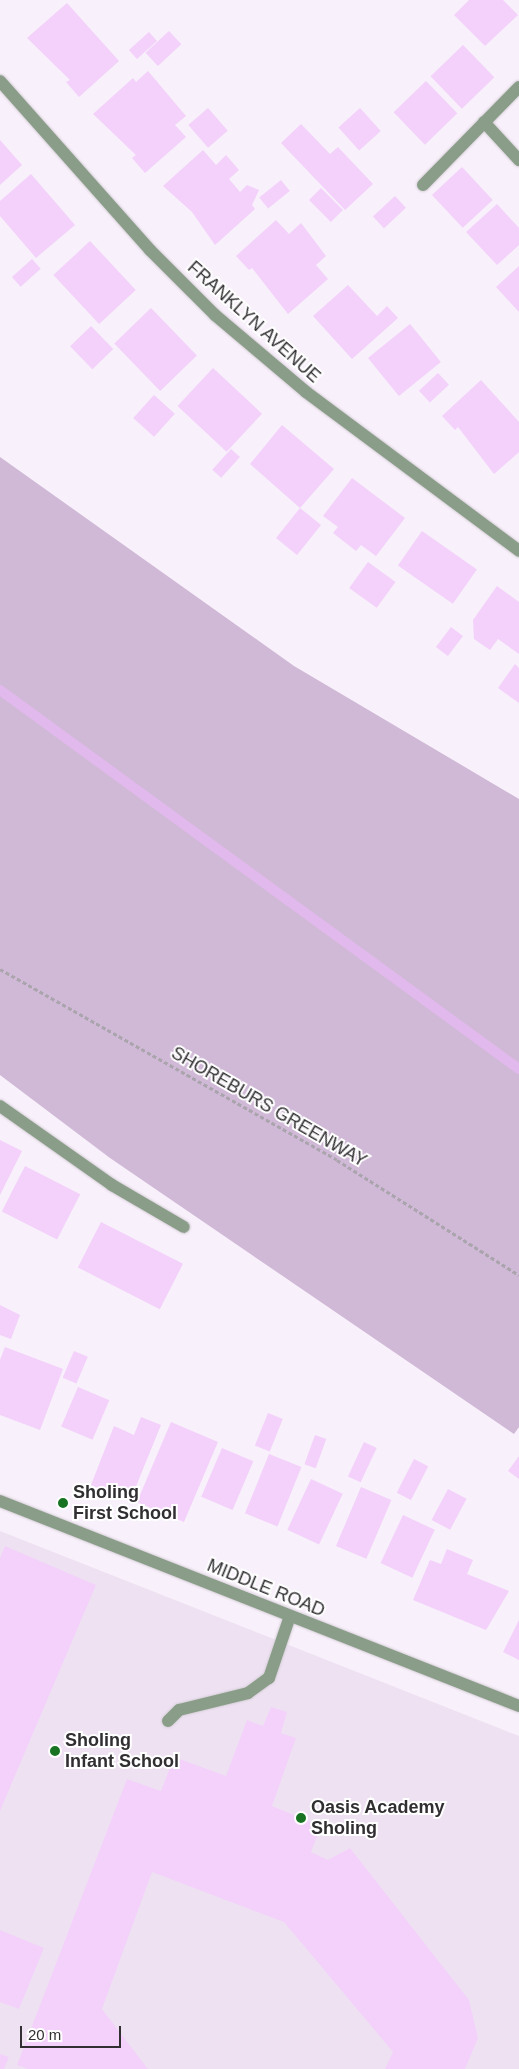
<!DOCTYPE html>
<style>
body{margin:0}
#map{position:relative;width:519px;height:2069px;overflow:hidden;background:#f8f0fa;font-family:Arial,sans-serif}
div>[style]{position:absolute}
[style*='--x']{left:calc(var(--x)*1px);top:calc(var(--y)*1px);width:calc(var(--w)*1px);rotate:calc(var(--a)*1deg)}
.built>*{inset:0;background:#eee2f2}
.green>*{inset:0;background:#d0b8d7}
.stream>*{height:10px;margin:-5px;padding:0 5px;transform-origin:5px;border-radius:5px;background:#e2b9ec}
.building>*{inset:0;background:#f3d1fb;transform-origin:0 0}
.path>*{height:3px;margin-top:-1.5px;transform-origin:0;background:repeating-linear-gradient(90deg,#aaa4ac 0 4px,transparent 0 6.5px)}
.roads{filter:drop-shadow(0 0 1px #d4cdd6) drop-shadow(0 0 1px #d4cdd6)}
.service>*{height:12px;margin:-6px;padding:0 6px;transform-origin:6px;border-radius:6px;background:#8a9d89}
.minor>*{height:12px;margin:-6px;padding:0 6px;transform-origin:6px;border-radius:6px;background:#8a9d89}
.tertiary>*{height:12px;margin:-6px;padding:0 6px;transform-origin:6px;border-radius:6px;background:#8a9d89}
.dots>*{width:14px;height:14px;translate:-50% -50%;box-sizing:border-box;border:2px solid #fff;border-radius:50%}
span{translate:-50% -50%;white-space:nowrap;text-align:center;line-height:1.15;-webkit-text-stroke:4px #fff;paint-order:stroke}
.street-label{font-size:18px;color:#322f33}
.poi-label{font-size:18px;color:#322f33;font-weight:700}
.left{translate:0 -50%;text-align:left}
.scale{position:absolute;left:20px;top:2026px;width:101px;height:22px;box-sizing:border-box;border:2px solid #322f33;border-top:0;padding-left:6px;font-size:15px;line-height:18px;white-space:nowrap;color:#322f33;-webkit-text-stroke:4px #fff;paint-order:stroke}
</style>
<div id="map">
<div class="built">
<i style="clip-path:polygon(0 1531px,519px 1736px,519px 2069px,0 2069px)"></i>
</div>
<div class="green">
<i style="clip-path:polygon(0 457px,294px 666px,519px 799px,519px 1427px,514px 1434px,110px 1158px,0 1075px)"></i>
</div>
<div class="stream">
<i style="--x:0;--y:690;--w:643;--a:36.14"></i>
</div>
<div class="building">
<i style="clip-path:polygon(469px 0,503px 0,518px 15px,485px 46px,454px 15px)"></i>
<i style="clip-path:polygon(67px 3px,119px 61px,79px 97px,66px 82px,70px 80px,27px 38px)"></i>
<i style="left:169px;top:31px;width:18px;height:32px;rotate:47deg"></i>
<i style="left:149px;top:32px;width:12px;height:27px;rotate:48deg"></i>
<i style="left:463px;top:45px;width:45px;height:45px;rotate:46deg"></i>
<i style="clip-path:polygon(148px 71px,186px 116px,175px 125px,186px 137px,145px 173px,132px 158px,136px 155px,93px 114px,133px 78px,136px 82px)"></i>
<i style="left:426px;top:81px;width:45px;height:45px;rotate:46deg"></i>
<i style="left:208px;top:108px;width:30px;height:26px;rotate:49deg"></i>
<i style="left:360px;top:108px;width:31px;height:29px;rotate:48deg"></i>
<i style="clip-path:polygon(301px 124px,330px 154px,338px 147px,373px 184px,345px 210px,281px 143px)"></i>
<i style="clip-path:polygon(0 140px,22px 165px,0 185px)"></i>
<i style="clip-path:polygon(203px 150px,216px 165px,226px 155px,239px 170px,229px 179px,240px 192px,247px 185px,259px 190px,252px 205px,255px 209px,215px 245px,192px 212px,163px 186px)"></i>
<i style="left:462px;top:167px;width:45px;height:41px;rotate:47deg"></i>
<i style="clip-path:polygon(31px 174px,75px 225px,36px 258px,0 216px,0 201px)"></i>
<i style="left:281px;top:180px;width:14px;height:28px;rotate:51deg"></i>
<i style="left:321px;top:188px;width:31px;height:17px;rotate:45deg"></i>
<i style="left:395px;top:196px;width:16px;height:30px;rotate:47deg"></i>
<i style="clip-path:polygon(497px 204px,519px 228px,519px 245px,497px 265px,466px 232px)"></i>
<i style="clip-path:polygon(276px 220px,289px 234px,301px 223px,326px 256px,316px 265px,328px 279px,288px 314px,252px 268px,249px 270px,236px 256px)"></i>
<i style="left:90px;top:241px;width:67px;height:50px;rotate:47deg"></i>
<i style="left:32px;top:259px;width:13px;height:27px;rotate:48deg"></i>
<i style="clip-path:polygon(519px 266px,519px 312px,496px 287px)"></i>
<i style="clip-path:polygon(348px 285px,377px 316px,387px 306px,398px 318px,352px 359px,313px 316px)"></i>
<i style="left:151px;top:308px;width:66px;height:51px;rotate:46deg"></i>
<i style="left:410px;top:324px;width:49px;height:54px;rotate:51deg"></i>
<i style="left:91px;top:326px;width:32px;height:29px;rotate:46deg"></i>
<i style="left:213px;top:368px;width:67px;height:52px;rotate:43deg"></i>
<i style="left:438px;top:373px;width:16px;height:26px;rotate:47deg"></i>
<i style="clip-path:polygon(481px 380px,519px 422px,519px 452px,494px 474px,458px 427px,455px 430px,442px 416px)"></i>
<i style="left:154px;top:395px;width:28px;height:31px;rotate:42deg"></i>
<i style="clip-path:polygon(282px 425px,334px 469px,300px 508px,321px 525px,297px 555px,276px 538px,300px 508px,250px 464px)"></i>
<i style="left:231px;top:449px;width:12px;height:28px;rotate:42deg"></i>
<i style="clip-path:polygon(352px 478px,405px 518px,376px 556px,361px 545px,356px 551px,333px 533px,338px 527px,323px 516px)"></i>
<i style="left:422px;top:531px;width:67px;height:42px;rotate:35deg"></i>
<i style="left:368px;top:562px;width:34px;height:32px;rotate:36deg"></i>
<i style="clip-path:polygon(497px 586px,519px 602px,519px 654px,498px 639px,490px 650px,474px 639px,473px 620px)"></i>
<i style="left:451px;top:627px;width:15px;height:25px;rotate:37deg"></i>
<i style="clip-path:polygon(515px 664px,519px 668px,519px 703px,498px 688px)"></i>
<i style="clip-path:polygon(0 1140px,22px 1151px,0 1195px)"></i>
<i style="left:25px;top:1166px;width:62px;height:51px;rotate:27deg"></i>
<i style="left:101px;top:1222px;width:92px;height:51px;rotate:27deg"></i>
<i style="clip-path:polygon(0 1305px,20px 1315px,11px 1339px,0 1335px)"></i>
<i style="clip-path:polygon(5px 1347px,63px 1369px,40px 1430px,0 1415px,0 1360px)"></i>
<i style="left:74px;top:1351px;width:15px;height:29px;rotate:23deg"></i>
<i style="left:78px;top:1387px;width:34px;height:43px;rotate:23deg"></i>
<i style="left:268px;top:1413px;width:16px;height:35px;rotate:22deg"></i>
<i style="clip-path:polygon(141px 1417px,161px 1425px,130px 1501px,91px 1485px,114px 1426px,134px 1435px)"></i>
<i style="left:171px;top:1422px;width:51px;height:87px;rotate:23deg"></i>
<i style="left:315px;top:1435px;width:12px;height:31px;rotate:20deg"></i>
<i style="left:364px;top:1442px;width:14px;height:38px;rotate:25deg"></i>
<i style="left:222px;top:1448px;width:34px;height:53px;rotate:23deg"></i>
<i style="left:269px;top:1454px;width:35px;height:64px;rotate:22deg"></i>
<i style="clip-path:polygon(519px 1456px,519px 1479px,508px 1471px)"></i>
<i style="left:414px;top:1459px;width:16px;height:38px;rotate:27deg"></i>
<i style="left:311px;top:1479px;width:35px;height:56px;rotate:25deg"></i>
<i style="left:361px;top:1487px;width:33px;height:64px;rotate:23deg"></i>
<i style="left:448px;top:1489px;width:21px;height:35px;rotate:28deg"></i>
<i style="left:403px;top:1515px;width:35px;height:53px;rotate:25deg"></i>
<i style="clip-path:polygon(5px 1546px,96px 1585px,0 1811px,0 1558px)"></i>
<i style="clip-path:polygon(447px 1549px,473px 1560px,467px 1574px,509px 1591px,486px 1630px,413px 1600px,430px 1560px,441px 1564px)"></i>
<i style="clip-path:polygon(519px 1620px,519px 1660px,503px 1652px)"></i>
<i style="clip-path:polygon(271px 1707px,287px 1712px,281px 1733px,296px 1738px,272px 1806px,321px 1826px,311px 1852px,328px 1860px,350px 1848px,469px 2000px,478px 2038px,465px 2069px,385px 2069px,393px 2052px,284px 1922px,152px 1872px,102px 2009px,148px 2069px,28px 2069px,17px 2065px,127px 1779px,161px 1791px,174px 1757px,226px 1776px,247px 1720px,263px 1726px)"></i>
<i style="clip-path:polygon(0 1930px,44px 1948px,19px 2009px,0 2002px)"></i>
<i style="clip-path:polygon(0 2054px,9px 2057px,4px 2069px,0 2069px)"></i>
</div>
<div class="path">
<i style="--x:0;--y:969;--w:387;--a:29.5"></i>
<i style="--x:337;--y:1160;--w:215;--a:32.3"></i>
</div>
<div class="roads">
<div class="service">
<i style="--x:168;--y:1721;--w:16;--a:-45"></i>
<i style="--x:179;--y:1710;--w:71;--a:-13.8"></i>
<i style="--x:248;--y:1693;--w:26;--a:-36"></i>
<i style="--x:269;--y:1678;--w:65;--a:-71.3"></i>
</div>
<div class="minor">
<i style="--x:0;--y:81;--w:226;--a:48.4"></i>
<i style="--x:150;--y:250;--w:92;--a:45"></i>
<i style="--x:215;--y:315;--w:119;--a:40.2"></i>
<i style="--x:306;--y:392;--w:266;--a:36.7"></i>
<i style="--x:484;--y:122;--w:52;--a:47.4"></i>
<i style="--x:423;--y:185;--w:137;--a:-45.6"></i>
<i style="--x:0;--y:1106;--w:137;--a:35.2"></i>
<i style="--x:112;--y:1185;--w:83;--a:30.3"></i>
</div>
<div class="tertiary">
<i style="--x:0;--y:1501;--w:558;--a:21.55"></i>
</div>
</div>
<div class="dots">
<i style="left:63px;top:1503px;background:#177321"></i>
<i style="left:55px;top:1751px;background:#177321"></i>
<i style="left:301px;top:1818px;background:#177321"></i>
</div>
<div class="street-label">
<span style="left:254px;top:322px;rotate:42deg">FRANKLYN AVENUE</span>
<span style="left:269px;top:1107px;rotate:30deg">SHOREBURS GREENWAY</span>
<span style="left:266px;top:1588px;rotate:22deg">MIDDLE ROAD</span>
</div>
<div class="poi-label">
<span class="left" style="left:73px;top:1503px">Sholing<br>First School</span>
<span class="left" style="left:65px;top:1751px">Sholing<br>Infant School</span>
<span class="left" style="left:311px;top:1818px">Oasis Academy<br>Sholing</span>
</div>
<div class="scale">20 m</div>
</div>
